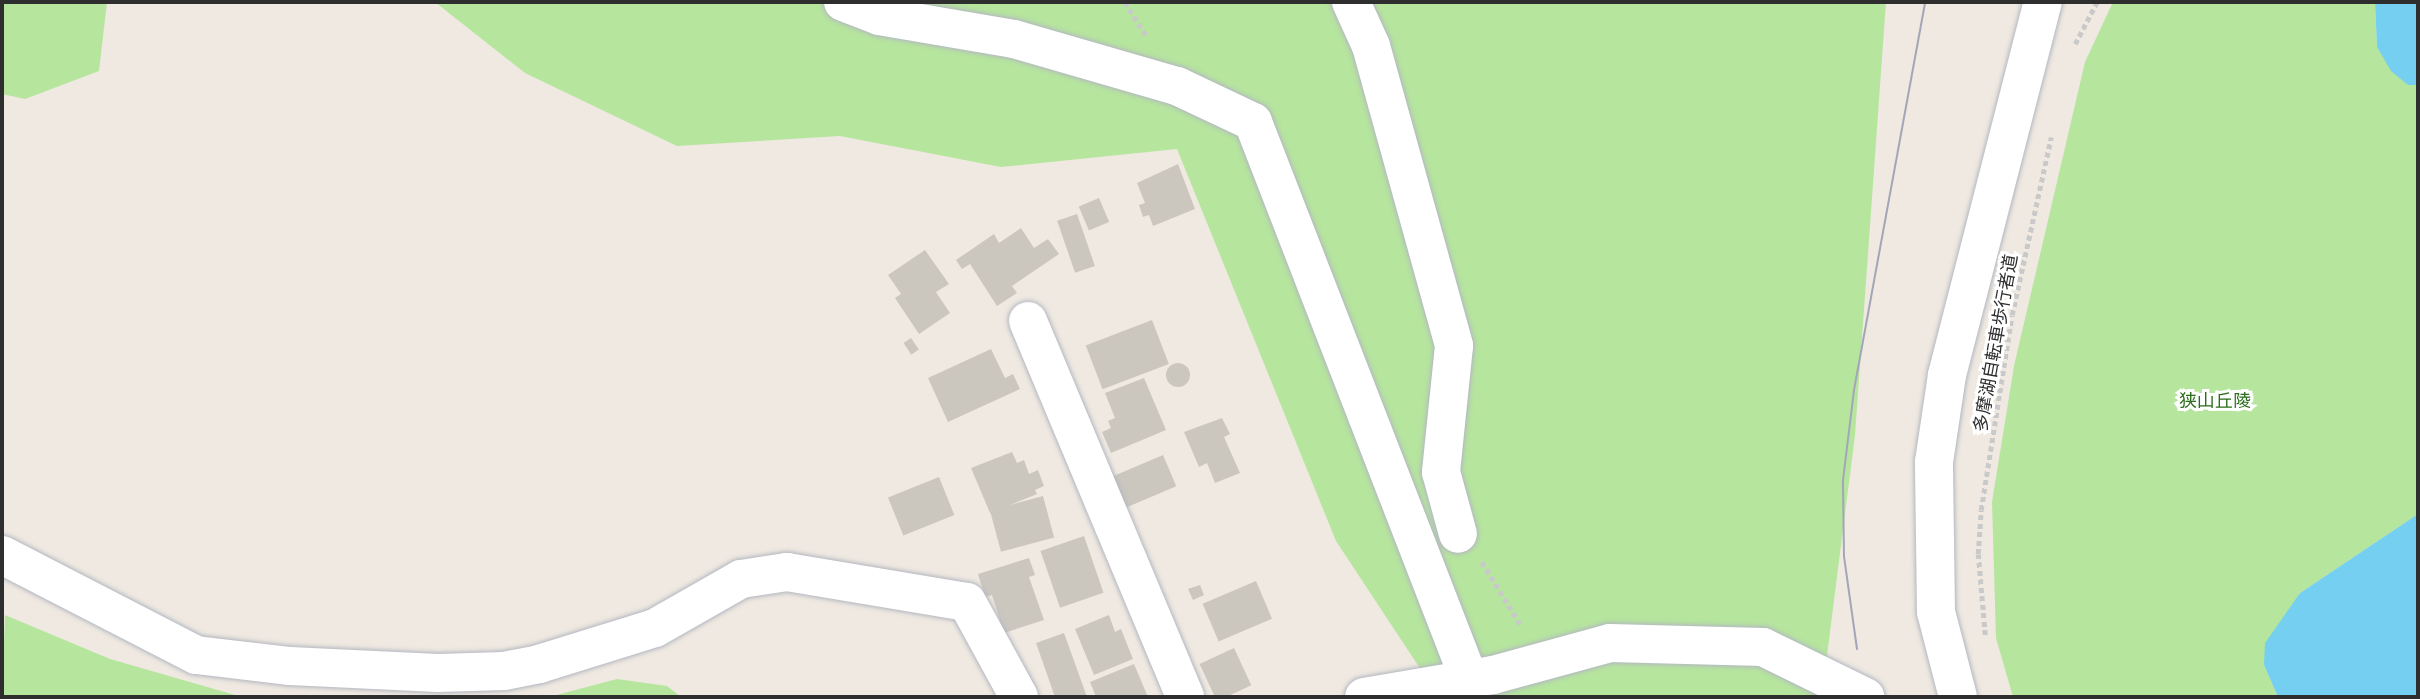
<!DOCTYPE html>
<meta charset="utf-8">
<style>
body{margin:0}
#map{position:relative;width:2420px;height:699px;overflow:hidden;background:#efe9e1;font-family:"Noto Sans","Noto Sans JP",sans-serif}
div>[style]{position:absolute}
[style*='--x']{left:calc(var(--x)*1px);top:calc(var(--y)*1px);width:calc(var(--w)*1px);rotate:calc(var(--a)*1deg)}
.green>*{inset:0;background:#b6e59e}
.water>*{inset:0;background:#75cff0}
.building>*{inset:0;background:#cbc7bf;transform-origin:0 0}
.round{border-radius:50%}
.path>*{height:4.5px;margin-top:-2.25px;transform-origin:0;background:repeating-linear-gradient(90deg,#c9c9c9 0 5px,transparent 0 8.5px)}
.roads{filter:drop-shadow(0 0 2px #b4b7c1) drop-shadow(0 0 2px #b4b7c1)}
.minor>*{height:38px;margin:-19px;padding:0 19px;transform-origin:19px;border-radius:19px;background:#fff}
.tram>*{height:2px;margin:-1px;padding:0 1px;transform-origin:1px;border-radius:1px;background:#a3a6b8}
span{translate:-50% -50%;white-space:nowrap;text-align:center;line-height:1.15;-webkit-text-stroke:6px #fff;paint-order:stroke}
.street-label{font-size:18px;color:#2e2e2e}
.park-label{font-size:18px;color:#2c6e1b}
.frame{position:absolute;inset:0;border:4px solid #2e2e2e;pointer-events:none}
</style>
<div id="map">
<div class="green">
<i style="clip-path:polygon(2px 2px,107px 2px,99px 71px,25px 99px,2px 94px)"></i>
<i style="clip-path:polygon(435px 2px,1886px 2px,1855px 435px,1823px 687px,1826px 697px,1427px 697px,1427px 679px,1336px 541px,1177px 149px,1001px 167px,840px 136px,677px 146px,525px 73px)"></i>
<i style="clip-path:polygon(2113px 2px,2375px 2px,2377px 47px,2408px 85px,2418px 85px,2418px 514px,2300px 593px,2264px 665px,2278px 697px,2013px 697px,1996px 638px,1992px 502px,2014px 366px,2085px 62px)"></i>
<i style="clip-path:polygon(5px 615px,110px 659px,242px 697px,2px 697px)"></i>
<i style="clip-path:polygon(617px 679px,667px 686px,681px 697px,549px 697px)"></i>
</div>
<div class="water">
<i style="clip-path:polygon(2375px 2px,2418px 2px,2418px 85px,2408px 85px,2391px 71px,2377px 47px)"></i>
<i style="clip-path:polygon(2418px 514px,2418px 697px,2278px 697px,2264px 665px,2265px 643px,2300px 593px)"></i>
</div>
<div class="building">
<i style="clip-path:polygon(1178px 164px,1195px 209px,1153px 226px,1149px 215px,1143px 217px,1139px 205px,1145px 203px,1137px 183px)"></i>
<i style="left:1099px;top:198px;width:26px;height:22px;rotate:67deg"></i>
<i style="left:1077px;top:214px;width:55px;height:21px;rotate:71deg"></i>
<i style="clip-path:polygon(1021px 228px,1034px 248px,1048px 239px,1059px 254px,1012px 286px,1017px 293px,997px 306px,970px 264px,962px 269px,956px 260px,994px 234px,999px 243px)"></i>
<i style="clip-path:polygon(925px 250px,949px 284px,936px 292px,950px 313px,919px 334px,895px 298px,901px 294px,888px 275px)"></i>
<i style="left:1152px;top:320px;width:47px;height:71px;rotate:69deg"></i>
<i style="left:911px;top:338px;width:14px;height:9px;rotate:56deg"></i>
<i style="clip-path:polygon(991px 349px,1005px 378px,1013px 374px,1020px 389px,948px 422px,928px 378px)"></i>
<i class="round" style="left:1166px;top:363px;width:24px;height:24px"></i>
<i style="clip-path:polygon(1144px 378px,1166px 430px,1111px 453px,1102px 432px,1111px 428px,1108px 421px,1115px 418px,1105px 393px)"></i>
<i style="clip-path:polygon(1222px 418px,1230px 434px,1224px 437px,1240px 473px,1215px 483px,1207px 463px,1199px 467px,1184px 432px)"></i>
<i style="clip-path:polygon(1012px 452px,1017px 463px,1024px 460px,1029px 474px,1038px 470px,1044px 486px,1035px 490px,1037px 494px,990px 513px,971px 468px)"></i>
<i style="left:1163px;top:455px;width:34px;height:55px;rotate:67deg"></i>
<i style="left:939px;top:477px;width:41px;height:55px;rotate:68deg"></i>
<i style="left:1043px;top:496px;width:43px;height:55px;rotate:75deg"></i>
<i style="left:1084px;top:536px;width:60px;height:46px;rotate:71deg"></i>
<i style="clip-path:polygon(1029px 558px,1035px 575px,1029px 577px,1044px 620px,1004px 633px,992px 595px,985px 597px,978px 574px)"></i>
<i style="left:1256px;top:581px;width:41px;height:58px;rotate:67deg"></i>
<i style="clip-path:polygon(1200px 585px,1204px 595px,1193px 600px,1188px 589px)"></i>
<i style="clip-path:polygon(1109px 615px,1115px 632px,1121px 629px,1133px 659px,1094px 675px,1075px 629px)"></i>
<i style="clip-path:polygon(1064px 633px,1087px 697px,1055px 697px,1036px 643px)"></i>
<i style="left:1234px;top:648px;width:41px;height:38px;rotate:65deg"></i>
<i style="clip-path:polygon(1134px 664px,1148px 697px,1096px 697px,1090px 682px)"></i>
</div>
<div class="path">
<i style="--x:1125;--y:2;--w:41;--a:57.8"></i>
<i style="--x:2075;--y:44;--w:47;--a:-62.4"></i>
<i style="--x:1482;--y:562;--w:73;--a:58.5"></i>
<i style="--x:1985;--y:635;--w:81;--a:-94.9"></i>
<i style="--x:1978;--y:554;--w:44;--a:-86.1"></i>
<i style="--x:1981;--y:510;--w:197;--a:-81"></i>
<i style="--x:2012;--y:315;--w:182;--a:-77.6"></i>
</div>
<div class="roads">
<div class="minor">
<i style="--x:843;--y:2;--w:39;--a:21"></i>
<i style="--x:879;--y:16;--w:137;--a:9.7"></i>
<i style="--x:1014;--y:39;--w:170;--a:16.1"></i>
<i style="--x:1177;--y:86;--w:84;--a:25.3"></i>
<i style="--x:1253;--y:122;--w:597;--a:68.8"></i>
<i style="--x:1351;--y:2;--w:48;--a:65.6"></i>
<i style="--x:1371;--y:46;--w:311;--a:74.5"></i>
<i style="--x:1454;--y:346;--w:127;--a:95.9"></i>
<i style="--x:1441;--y:472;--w:64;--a:74.7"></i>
<i style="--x:1028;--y:321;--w:407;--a:67.3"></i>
<i style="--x:2;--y:555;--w:218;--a:27.3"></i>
<i style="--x:196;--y:655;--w:95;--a:6.7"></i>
<i style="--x:290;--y:666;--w:148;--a:2.7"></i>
<i style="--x:438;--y:673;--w:66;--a:-1.7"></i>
<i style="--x:504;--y:671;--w:36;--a:-11"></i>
<i style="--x:539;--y:664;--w:121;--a:-17.2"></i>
<i style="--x:655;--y:628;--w:99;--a:-29.7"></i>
<i style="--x:741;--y:579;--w:47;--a:-8.7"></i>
<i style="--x:787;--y:572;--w:182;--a:9.5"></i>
<i style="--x:967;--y:602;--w:108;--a:61.3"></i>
<i style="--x:1364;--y:697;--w:131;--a:-9.7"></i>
<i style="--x:1493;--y:675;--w:121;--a:-15.3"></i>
<i style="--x:1610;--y:643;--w:153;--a:1.5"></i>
<i style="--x:1763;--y:647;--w:114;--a:26.1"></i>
<i style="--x:1958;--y:697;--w:88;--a:-104.5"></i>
<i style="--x:1936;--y:612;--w:150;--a:-90.8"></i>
<i style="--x:1934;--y:462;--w:88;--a:-81.5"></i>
<i style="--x:1947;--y:375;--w:385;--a:-75.6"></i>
</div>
</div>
<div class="tram">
<i style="--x:1857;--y:649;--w:94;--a:-98"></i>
<i style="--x:1844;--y:556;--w:76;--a:-90.8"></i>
<i style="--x:1843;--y:480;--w:91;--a:-83"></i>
<i style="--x:1854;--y:390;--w:394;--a:-79.6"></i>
</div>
<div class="street-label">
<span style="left:1995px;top:343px;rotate:-80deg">多摩湖自転車歩行者道</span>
</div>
<div class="park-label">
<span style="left:2215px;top:400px">狭山丘陵</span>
</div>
<div class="frame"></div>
</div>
